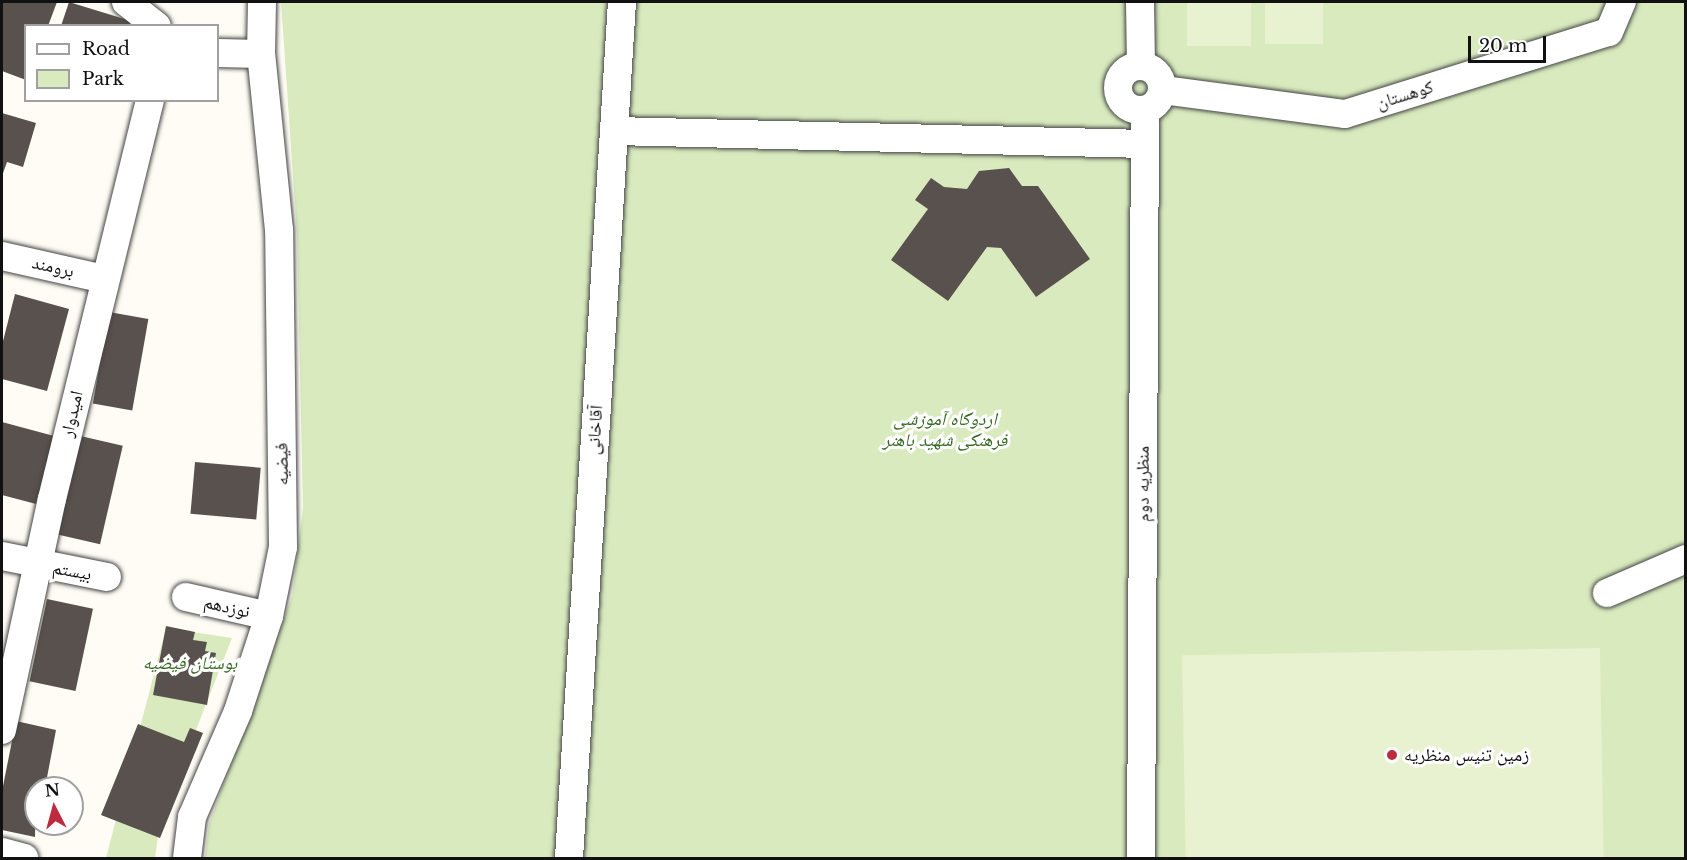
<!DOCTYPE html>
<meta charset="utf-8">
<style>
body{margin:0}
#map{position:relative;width:1687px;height:860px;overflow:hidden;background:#fffcf5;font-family:"Libre Baskerville","Noto Naskh Arabic",serif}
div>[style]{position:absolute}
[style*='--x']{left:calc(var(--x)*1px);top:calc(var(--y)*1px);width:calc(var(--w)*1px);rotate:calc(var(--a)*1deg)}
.green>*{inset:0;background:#d8eabe}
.pitch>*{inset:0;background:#e8f1d0;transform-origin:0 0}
.building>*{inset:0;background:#59514d;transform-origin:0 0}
.roads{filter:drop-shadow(0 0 2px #444) drop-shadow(0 0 2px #444)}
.street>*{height:28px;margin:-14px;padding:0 14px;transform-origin:14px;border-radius:14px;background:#fff}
.street>.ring{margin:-14px;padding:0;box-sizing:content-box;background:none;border:28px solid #fff;border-radius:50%}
.dots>*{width:16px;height:16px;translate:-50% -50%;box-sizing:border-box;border:3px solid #fff;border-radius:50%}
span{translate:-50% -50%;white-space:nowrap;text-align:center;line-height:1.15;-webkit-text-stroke:6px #fff;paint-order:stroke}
.street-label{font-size:18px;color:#111}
.park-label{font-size:18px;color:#366921;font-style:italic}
.poi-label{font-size:18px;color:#111}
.left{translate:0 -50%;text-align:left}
.frame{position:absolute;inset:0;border:3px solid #111;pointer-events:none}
.legend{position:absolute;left:24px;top:24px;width:195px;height:78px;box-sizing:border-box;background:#fff;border:2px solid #a0a0a0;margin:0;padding:8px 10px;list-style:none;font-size:18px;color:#111}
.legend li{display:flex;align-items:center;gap:12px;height:30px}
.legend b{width:30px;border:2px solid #a0a0a0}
.north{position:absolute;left:24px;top:776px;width:60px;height:60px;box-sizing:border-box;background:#fff;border:2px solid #a0a0a0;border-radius:50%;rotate:354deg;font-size:16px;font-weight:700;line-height:24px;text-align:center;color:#111}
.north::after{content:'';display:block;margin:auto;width:21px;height:27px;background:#bf2b3e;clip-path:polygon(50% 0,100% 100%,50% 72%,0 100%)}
.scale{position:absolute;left:1468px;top:36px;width:78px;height:27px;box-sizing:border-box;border:3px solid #111;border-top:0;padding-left:8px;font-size:18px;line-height:21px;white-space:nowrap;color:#111;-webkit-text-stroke:4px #fff;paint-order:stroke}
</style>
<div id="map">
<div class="green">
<i style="clip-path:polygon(281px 2px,1685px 2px,1685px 858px,205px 858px,209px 824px,292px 596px,303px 508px,297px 234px)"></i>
<i style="clip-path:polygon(166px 628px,232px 638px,160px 822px,155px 858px,106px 858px)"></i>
</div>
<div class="pitch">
<i style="left:1187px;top:2px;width:64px;height:44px"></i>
<i style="left:1265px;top:2px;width:58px;height:42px"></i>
<i style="left:1600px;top:648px;width:210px;height:418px;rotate:89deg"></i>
</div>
<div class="building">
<i style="clip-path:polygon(2px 2px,57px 2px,48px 26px,26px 26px,26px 80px,2px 71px)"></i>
<i style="clip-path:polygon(69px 2px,131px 21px,129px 26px,61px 26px)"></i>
<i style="clip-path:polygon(2px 113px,36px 123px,23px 167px,7px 162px,2px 176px)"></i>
<i style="clip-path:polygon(1009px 168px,1022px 186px,1038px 186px,1090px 259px,1036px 297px,1001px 248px,987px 247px,948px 301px,891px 260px,928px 209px,915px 200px,931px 178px,944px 187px,967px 189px,979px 171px)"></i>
<i style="clip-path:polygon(15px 294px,69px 309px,47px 391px,2px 379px,2px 345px)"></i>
<i style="left:109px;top:312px;width:40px;height:93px;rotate:10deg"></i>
<i style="clip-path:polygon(2px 422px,54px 436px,36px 504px,2px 495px)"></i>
<i style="left:76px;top:435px;width:48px;height:101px;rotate:13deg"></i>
<i style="left:195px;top:462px;width:66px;height:52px;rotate:5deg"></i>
<i style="left:47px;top:599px;width:47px;height:84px;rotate:12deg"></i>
<i style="clip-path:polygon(166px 626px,195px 632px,193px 640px,207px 642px,205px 651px,216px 653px,207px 705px,153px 695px)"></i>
<i style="clip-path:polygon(16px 721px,56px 730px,45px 788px,36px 788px,35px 837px,2px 830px,2px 791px)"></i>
<i style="clip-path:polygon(138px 724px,184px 742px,190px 728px,203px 733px,160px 838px,101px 815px)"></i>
</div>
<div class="roads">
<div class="street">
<i style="--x:126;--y:2;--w:39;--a:38"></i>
<i style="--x:1140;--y:2;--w:64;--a:89.1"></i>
<i style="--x:218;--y:53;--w:43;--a:1.3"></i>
<i class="ring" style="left:1118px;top:66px;width:16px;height:16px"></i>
<i style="--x:1163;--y:90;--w:184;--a:7.5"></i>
<i style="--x:1345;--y:114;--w:276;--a:-17.3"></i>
<i style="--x:1609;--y:32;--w:33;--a:-67"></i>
<i style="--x:614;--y:131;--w:531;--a:1.4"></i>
<i style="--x:2;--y:256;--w:105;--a:12.7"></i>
<i style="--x:2;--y:556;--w:107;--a:11.3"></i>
<i style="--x:1607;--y:593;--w:86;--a:-23.3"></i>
<i style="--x:186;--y:597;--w:85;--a:12.9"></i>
<i style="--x:2;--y:730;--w:236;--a:-77.8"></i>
<i style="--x:52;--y:499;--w:411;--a:-76.2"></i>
<i style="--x:2;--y:852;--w:23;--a:15"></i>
<i style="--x:187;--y:858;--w:41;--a:-83"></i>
<i style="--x:192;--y:817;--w:116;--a:-66.5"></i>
<i style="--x:238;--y:711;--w:100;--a:-71.9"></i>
<i style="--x:269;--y:616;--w:70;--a:-78.5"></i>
<i style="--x:283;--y:547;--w:317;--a:-90.7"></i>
<i style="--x:279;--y:230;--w:177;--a:-95.8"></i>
<i style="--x:261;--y:54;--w:52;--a:-88.9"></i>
<i style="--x:569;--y:858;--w:858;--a:-86.46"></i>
<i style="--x:1141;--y:858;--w:748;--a:-89.69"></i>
</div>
</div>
<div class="dots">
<i style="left:1392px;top:755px;background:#bf2b3e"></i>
</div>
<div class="street-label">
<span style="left:1405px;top:95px;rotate:-17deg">کوهستان</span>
<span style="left:53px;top:267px;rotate:13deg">برومند</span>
<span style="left:72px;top:414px;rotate:-77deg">امیدوار</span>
<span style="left:595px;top:430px;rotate:-86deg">آقاخانی</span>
<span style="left:282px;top:464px;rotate:-91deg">فیضیه</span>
<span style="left:1143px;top:484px;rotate:-90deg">منظریه دوم</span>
<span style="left:72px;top:571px;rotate:10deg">بیستم</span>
<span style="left:227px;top:607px;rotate:13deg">نوزدهم</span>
</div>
<div class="park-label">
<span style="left:945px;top:430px">اردوگاه آموزشی<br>فرهنگی شهید باهنر</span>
<span style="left:190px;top:663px">بوستان فیضیه</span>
</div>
<div class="poi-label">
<span class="left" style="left:1404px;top:755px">زمین تنیس منظریه</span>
</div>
<div class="frame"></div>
<ul class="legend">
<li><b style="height:8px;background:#fff"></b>Road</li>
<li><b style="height:16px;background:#d8eabe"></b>Park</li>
</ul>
<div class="north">N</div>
<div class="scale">20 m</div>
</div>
